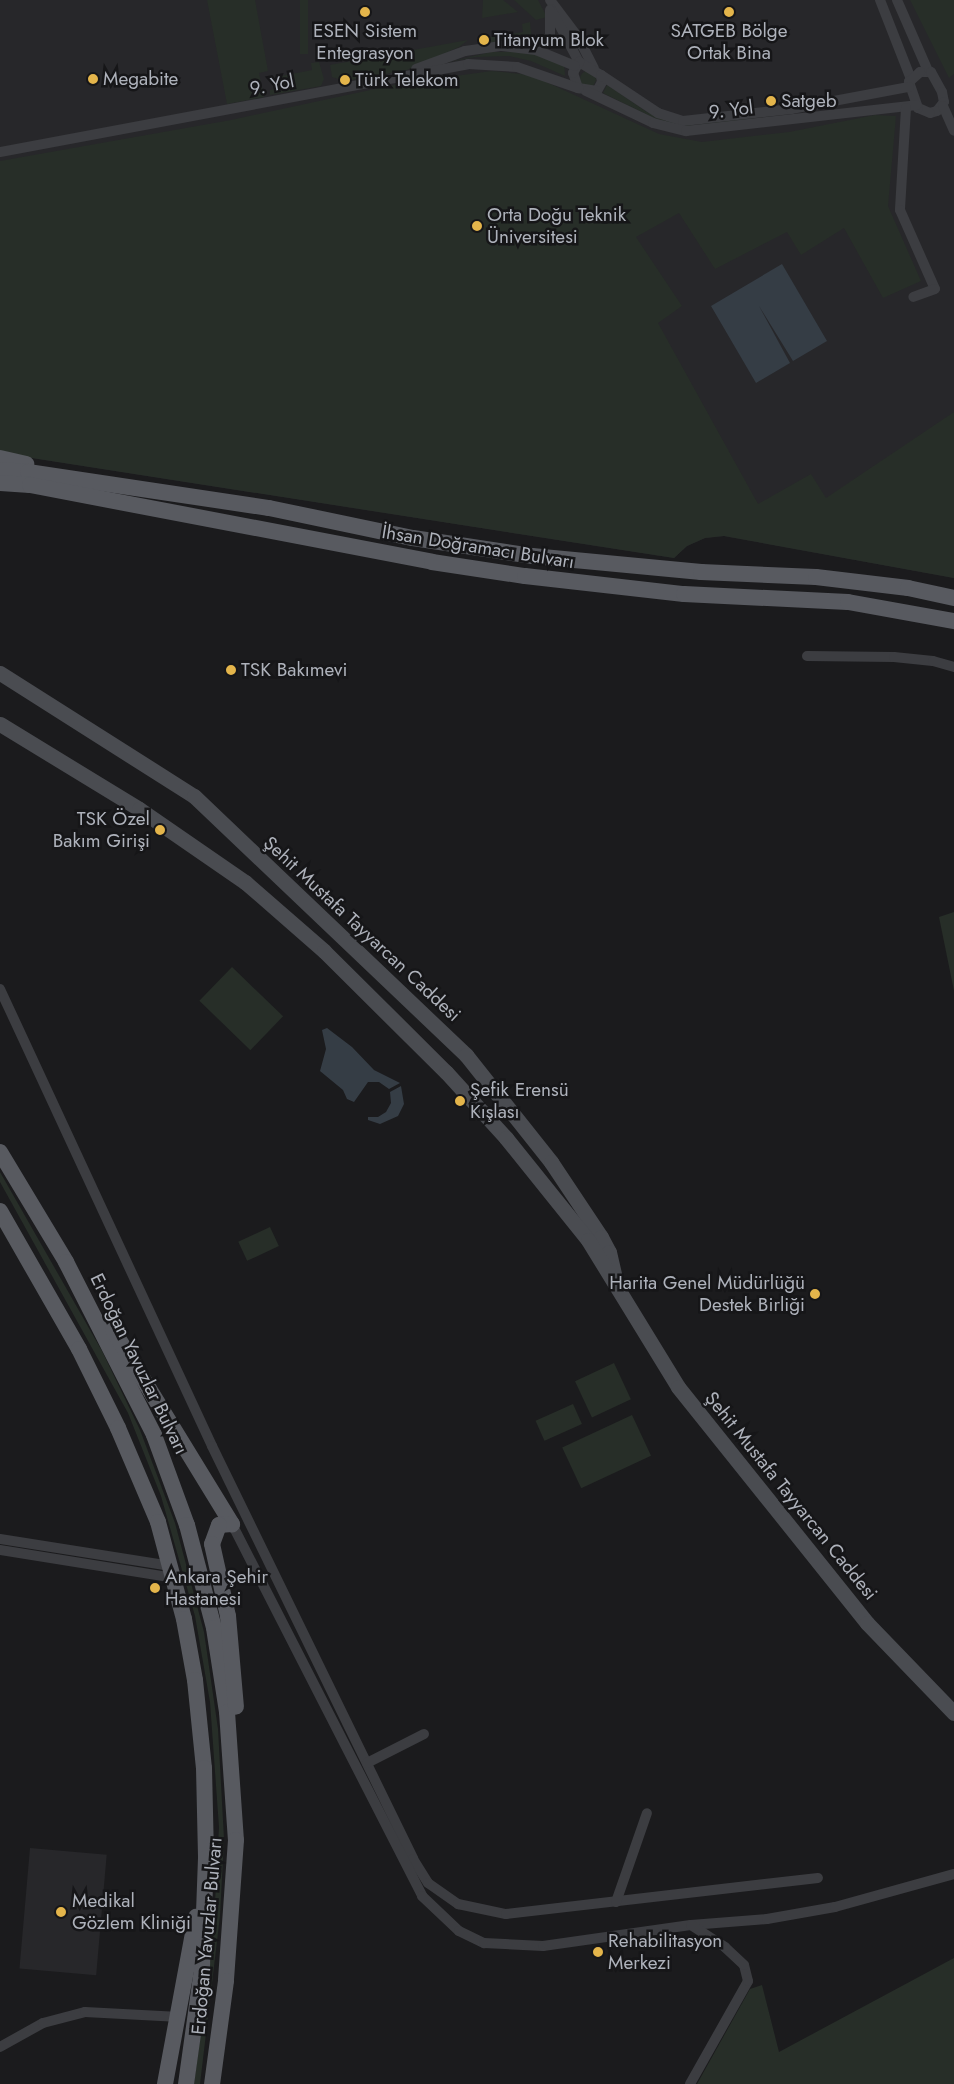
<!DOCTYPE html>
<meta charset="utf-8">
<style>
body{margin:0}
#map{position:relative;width:954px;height:2084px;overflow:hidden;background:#1b1b1d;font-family:Jost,sans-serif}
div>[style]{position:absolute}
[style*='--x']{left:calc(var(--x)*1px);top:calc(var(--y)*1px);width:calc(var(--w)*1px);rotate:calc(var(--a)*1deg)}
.built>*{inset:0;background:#27272a;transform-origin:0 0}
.green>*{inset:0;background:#272e28;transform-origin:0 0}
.round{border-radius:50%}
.water>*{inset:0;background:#353d45}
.minor>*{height:10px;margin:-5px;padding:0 5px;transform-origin:5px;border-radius:5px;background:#3c3d41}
.secondary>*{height:15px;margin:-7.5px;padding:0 7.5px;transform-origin:7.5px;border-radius:7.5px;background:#4a4c51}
.primary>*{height:16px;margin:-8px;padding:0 8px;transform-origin:8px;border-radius:8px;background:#585a60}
.dots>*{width:14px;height:14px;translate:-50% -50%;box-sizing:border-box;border:2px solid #161618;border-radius:50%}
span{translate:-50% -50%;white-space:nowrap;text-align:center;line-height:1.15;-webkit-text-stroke:5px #161618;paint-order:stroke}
.poi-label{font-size:19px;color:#aeb2bb}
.left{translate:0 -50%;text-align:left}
.right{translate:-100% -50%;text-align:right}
.street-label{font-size:19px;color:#aeb2bb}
</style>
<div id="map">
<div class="built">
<i style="clip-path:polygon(0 0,954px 0,954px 578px,724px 536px,705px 538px,687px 546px,674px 558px,0 453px)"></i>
<i style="left:30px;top:1848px;width:77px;height:121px;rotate:5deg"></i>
</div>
<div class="green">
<i style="clip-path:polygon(207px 0,255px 0,268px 71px,259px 73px,264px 97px,227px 104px)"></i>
<i style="left:300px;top:0;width:8px;height:54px"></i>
<i style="clip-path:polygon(483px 0,503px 0,518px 12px,482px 18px)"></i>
<i style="clip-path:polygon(514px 0,538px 0,547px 17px,536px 20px)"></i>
<i style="clip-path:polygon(910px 0,954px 0,954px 74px,949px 78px)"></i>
<i style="clip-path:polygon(530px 22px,532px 42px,483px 43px,482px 38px,523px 32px,522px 24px)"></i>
<i style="clip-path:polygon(468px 40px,459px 47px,407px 70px,345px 81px,332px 77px,330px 65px)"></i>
<i style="clip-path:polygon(491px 52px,527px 52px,564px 61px,565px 76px,531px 61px,509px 56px,475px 57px,445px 63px)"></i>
<i style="clip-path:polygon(319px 62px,324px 79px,321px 86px,270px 95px,270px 90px,278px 88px,276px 77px,312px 70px,311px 63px)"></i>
<i style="clip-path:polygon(492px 71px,531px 75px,659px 134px,702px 142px,789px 132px,875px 115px,896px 116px,888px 206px,921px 281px,883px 298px,844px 228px,801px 255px,787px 232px,715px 269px,679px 213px,636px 237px,682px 306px,658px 323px,758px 504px,811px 474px,826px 498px,954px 412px,954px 578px,724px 536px,705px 538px,687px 546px,674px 558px,0 453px,0 161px,231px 120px,403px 83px)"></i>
<i class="round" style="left:580px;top:71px;width:16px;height:16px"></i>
<i style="clip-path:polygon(607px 85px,647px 112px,676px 123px,695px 125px,777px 115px,715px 124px,682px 126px,656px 119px,603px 93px)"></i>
<i style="clip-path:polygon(954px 912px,954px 991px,939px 917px)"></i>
<i style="left:232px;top:967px;width:71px;height:47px;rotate:44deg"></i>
<i style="clip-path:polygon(0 1172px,102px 1351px,140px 1430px,175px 1523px,204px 1632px,218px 1729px,224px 1839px,220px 1916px,200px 2084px,194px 2084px,213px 1941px,219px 1827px,210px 1702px,195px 1616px,161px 1496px,128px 1413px,0 1182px)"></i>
<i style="left:270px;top:1227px;width:21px;height:35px;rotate:65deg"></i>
<i style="left:614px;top:1363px;width:40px;height:43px;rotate:65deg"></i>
<i style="left:573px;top:1404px;width:22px;height:41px;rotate:66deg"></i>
<i style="left:632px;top:1415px;width:45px;height:77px;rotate:65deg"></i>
<i style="clip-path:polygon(954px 1958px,954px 2084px,697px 2084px,750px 1989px,762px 1985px,779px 2052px)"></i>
</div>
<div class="water">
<i style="clip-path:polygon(782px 264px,827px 341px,793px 361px,759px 306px,790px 363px,756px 383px,711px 306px)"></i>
<i style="clip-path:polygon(327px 1028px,352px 1047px,374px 1070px,400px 1083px,389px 1089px,379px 1082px,368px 1082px,354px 1102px,347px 1099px,343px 1090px,320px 1071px,326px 1049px,322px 1030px)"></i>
<i style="clip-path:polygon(401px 1086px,404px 1104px,398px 1116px,380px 1124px,368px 1120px,368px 1117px,378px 1117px,386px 1112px,391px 1103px,390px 1092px)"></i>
</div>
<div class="minor">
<i style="--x:550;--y:0;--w:46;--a:52.9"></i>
<i style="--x:578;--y:37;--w:35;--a:63"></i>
<i style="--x:880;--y:0;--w:85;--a:68.6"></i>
<i style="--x:897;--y:0;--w:77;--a:66.4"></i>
<i style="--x:551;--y:9;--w:60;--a:62.2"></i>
<i style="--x:536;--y:50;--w:20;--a:-45"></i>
<i style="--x:550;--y:36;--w:26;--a:-90"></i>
<i style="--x:579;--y:62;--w:26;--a:31"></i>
<i style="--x:601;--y:75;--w:7;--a:82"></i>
<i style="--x:602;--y:82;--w:10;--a:119"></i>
<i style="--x:597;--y:91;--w:19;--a:-171"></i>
<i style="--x:578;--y:88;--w:16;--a:-108"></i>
<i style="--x:573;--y:73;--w:13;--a:-61"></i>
<i style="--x:416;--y:69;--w:52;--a:-20.2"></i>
<i style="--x:465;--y:51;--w:37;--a:-8"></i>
<i style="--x:502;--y:46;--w:34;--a:7"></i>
<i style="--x:536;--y:50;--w:42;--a:22.3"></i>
<i style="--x:920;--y:72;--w:11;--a:0"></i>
<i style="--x:931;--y:72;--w:23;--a:61"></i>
<i style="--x:942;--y:92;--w:10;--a:79"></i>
<i style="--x:944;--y:102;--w:11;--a:128"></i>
<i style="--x:937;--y:111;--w:7;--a:164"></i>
<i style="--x:930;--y:113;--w:13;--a:-157"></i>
<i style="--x:918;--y:108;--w:28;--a:-109"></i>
<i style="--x:909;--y:82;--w:15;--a:-42"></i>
<i style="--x:601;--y:75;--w:69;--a:33.7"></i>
<i style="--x:658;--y:113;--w:26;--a:18"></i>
<i style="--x:683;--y:121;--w:109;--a:-6.3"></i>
<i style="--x:791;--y:109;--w:120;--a:-10.6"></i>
<i style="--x:586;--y:91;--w:74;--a:25.5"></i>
<i style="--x:653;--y:123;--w:34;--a:14"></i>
<i style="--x:686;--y:131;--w:232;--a:-6.4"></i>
<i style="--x:943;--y:106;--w:27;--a:66"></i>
<i style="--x:906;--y:108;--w:102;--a:93.4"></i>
<i style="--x:900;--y:210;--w:86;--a:66.1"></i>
<i style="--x:935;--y:289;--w:23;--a:160"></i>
<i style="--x:0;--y:152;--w:476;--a:-10.6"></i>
<i style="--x:468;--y:64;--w:49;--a:3.5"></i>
<i style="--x:517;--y:67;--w:65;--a:19"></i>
<i style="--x:807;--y:656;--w:87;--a:0.7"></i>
<i style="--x:894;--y:657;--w:39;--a:6"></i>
<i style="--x:933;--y:661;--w:22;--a:16"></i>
<i style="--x:0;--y:989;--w:504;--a:65.11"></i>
<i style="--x:212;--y:1446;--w:459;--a:64"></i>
<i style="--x:413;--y:1859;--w:28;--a:58"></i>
<i style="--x:428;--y:1883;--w:37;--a:35"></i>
<i style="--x:458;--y:1904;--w:49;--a:11.8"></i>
<i style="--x:506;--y:1914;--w:314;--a:-6.6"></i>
<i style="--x:232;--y:1524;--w:418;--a:62.9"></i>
<i style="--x:422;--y:1896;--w:51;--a:43.4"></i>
<i style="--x:459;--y:1931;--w:28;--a:26"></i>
<i style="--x:484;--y:1943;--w:59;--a:2.9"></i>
<i style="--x:543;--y:1946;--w:149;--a:-8.1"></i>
<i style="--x:691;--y:1925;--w:76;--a:-4.5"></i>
<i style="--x:767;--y:1919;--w:69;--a:-10"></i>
<i style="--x:835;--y:1907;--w:123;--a:-15.5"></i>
<i style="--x:0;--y:1539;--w:173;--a:9"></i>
<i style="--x:0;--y:1550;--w:176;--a:9.1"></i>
<i style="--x:367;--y:1763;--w:64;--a:-27"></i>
<i style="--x:616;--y:1902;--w:94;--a:-70.8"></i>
<i style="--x:0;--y:2047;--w:49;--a:-29.2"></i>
<i style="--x:43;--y:2023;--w:43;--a:-14.7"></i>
<i style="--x:85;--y:2012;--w:95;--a:3"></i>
<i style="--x:690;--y:2084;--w:118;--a:-60.6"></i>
<i style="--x:748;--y:1981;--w:16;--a:-104"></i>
<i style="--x:744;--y:1965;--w:26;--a:-137"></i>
<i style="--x:725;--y:1947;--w:40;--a:-147.1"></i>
</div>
<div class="secondary">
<i style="--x:0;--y:673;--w:230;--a:32.4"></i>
<i style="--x:194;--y:796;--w:376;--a:43.6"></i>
<i style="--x:466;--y:1055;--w:137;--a:51.5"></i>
<i style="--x:551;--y:1162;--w:90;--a:56.3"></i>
<i style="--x:601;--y:1237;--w:17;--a:62"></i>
<i style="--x:609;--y:1252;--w:22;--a:77"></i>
<i style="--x:0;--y:724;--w:163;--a:31.4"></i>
<i style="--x:139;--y:809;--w:129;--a:34.6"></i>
<i style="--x:245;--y:882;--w:105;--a:41.1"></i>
<i style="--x:324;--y:951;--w:172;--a:44.8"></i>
<i style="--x:446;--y:1072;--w:89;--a:47.7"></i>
<i style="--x:506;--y:1138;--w:131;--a:51.2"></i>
<i style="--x:588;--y:1240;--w:172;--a:58.5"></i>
<i style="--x:678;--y:1387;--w:302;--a:51.3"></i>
<i style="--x:867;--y:1623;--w:125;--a:46"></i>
</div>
<div class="primary">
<i style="--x:0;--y:458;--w:27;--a:13"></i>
<i style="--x:0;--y:470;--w:28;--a:4"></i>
<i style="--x:28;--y:472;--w:244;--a:8.5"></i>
<i style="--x:269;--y:508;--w:147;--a:11.8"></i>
<i style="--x:413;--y:538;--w:120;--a:8.6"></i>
<i style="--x:532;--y:556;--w:170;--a:5.4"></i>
<i style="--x:701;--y:572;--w:115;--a:2.5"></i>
<i style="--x:816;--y:577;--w:93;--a:6.8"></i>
<i style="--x:908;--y:588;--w:47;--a:12.3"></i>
<i style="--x:0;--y:483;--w:30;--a:4"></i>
<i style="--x:30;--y:485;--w:409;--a:10.8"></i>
<i style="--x:432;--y:562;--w:94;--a:8.6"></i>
<i style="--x:525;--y:576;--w:160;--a:6.5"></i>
<i style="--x:684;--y:594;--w:164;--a:2.8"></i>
<i style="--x:848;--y:602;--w:108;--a:10.2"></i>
<i style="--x:0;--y:1152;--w:128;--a:59"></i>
<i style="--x:66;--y:1262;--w:194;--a:63"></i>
<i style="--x:154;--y:1435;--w:96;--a:69.9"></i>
<i style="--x:187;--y:1525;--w:106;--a:75.3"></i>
<i style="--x:214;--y:1628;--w:85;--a:81.2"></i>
<i style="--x:227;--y:1712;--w:128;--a:86"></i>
<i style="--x:236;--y:1840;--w:141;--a:94.1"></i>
<i style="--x:226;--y:1981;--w:104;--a:97.7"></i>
<i style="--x:0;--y:1211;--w:159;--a:60.2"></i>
<i style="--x:79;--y:1349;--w:88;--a:63.7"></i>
<i style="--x:118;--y:1428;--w:102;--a:66.9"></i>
<i style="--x:158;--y:1522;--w:100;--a:75"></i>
<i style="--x:184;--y:1619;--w:62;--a:79.8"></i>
<i style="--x:195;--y:1680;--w:88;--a:84.2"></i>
<i style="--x:204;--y:1768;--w:90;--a:88.7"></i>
<i style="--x:206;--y:1858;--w:111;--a:92.1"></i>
<i style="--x:202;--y:1969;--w:116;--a:97.9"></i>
<i style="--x:113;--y:1330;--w:228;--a:58.5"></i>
<i style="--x:232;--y:1524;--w:13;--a:176"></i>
<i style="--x:219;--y:1525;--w:20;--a:110"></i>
<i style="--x:212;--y:1544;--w:74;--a:77.5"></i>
<i style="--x:228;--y:1616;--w:91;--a:85"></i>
<i style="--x:165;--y:2084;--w:170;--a:-79.5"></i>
</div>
<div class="dots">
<i style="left:365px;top:12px;background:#e4b54b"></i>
<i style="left:729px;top:12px;background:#e4b54b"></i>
<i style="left:484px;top:40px;background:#e4b54b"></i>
<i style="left:93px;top:79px;background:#e4b54b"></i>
<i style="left:345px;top:80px;background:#e4b54b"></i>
<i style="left:771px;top:101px;background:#e4b54b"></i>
<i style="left:477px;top:226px;background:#e4b54b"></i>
<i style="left:231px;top:670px;background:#e4b54b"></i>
<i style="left:160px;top:830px;background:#e4b54b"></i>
<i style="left:460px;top:1101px;background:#e4b54b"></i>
<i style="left:815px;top:1294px;background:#e4b54b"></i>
<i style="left:155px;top:1588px;background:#e4b54b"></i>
<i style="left:61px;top:1912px;background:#e4b54b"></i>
<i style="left:598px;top:1952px;background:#e4b54b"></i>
</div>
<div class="poi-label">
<span style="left:365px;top:42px">ESEN Sistem<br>Entegrasyon</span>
<span style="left:729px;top:42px">SATGEB Bölge<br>Ortak Bina</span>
<span class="left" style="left:494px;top:40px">Titanyum Blok</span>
<span class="left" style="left:103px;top:79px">Megabite</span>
<span class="left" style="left:355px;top:80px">Türk Telekom</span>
<span class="left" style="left:781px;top:101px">Satgeb</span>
<span class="left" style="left:487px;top:226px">Orta Doğu Teknik<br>Üniversitesi</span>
<span class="left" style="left:241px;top:670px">TSK Bakımevi</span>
<span class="right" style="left:150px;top:830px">TSK Özel<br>Bakım Girişi</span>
<span class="left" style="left:470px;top:1101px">Şefik Erensü<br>Kışlası</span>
<span class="right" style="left:805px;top:1294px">Harita Genel Müdürlüğü<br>Destek Birliği</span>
<span class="left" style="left:165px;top:1588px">Ankara Şehir<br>Hastanesi</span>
<span class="left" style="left:72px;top:1912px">Medikal<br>Gözlem Kliniği</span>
<span class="left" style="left:608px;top:1952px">Rehabilitasyon<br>Merkezi</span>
</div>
<div class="street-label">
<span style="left:272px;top:85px;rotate:-11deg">9. Yol</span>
<span style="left:731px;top:110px;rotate:-7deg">9. Yol</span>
<span style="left:478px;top:547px;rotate:9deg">İhsan Doğramacı Bulvarı</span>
<span style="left:362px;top:929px;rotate:43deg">Şehit Mustafa Tayyarcan Caddesi</span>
<span style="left:139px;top:1364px;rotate:64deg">Erdoğan Yavuzlar Bulvarı</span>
<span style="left:791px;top:1496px;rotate:51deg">Şehit Mustafa Tayyarcan Caddesi</span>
<span style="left:207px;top:1936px;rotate:-85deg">Erdoğan Yavuzlar Bulvarı</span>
</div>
</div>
